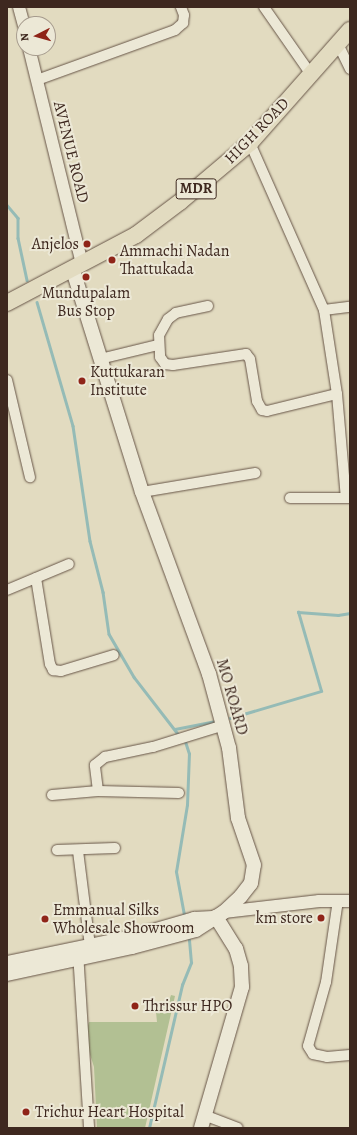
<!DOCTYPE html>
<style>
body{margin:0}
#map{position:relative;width:357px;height:1135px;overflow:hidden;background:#e2dbc0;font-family:Alegreya,serif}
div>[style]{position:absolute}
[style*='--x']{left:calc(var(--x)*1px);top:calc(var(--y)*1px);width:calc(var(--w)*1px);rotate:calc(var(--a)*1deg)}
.green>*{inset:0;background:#b2c093}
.stream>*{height:2.5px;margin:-1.25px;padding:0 1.25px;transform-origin:1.25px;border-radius:1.25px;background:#95bbb6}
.roads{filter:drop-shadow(0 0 1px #675547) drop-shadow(0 0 1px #675547)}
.minor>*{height:10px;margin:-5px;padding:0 5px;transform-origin:5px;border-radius:5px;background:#ece8d6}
.tertiary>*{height:12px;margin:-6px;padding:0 6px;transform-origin:6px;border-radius:6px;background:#ece8d6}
.secondary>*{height:14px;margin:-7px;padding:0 7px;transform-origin:7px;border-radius:7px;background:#ece8d6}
.primary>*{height:16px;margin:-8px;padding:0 8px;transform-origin:8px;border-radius:8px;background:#e2dbc0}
.dots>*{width:11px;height:11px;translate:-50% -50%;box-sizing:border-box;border:2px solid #ece8d6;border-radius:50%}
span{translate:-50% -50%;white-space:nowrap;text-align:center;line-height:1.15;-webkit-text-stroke:4px #ece8d6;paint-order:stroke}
.shield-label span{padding:1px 3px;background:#ece8d6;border:1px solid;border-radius:3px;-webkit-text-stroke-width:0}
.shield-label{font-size:15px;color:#3e281f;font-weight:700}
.street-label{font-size:16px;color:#3e281f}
.poi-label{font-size:16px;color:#3e281f}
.right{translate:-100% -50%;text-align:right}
.left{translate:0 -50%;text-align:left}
.frame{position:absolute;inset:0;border:8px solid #3e281f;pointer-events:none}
.north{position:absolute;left:16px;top:16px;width:40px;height:40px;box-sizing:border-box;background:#ece8d6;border:1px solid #a69b8d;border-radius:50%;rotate:264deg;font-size:11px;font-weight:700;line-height:16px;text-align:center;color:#3e281f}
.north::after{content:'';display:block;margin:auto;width:14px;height:18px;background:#8f2418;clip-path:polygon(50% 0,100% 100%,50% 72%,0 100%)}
</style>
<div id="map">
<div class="green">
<i style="clip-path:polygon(171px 995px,175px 996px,145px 1128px,97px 1128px,94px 1067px,88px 1048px,87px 1029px,89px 1022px,157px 1022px,156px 1012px,169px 1001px)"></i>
</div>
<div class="stream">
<i style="--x:7;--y:205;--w:17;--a:50"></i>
<i style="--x:18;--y:218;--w:20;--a:90"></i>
<i style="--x:18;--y:238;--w:43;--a:77.9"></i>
<i style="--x:37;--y:302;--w:129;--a:73.8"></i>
<i style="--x:73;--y:426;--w:116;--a:81.6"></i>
<i style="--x:90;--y:541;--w:53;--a:75.7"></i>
<i style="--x:103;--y:592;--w:42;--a:81.9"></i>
<i style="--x:109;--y:634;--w:50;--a:59.8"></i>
<i style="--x:134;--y:677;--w:72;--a:52.3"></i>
<i style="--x:230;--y:718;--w:95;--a:-16.5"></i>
<i style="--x:321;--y:691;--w:82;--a:-106.2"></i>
<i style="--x:298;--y:612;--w:40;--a:4.3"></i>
<i style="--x:338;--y:615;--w:12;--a:-9"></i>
<i style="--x:175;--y:729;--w:41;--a:-11.3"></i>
<i style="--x:184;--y:915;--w:44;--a:-100.5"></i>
<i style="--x:176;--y:872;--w:68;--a:-80.7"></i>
<i style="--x:187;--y:805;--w:51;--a:-87.8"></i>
<i style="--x:189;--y:754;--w:13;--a:-108"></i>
<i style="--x:149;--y:1128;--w:147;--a:-77"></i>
<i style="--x:182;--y:985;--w:24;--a:-68"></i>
<i style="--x:191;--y:963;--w:23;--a:-95"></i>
</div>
<div class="roads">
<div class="minor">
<i style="--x:264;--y:7;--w:80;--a:55.1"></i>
<i style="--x:337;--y:42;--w:30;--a:64"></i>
<i style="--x:37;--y:80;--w:147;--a:-19.9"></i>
<i style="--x:175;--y:30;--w:11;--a:-41"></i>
<i style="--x:183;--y:23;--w:8;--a:-83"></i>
<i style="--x:184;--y:15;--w:9;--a:-111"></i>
<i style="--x:250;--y:143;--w:183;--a:66.1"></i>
<i style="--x:324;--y:310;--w:26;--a:-7"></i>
<i style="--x:208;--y:306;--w:33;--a:168"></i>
<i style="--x:176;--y:313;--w:10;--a:143"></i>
<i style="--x:168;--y:319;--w:18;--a:119"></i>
<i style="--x:159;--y:335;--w:22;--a:87"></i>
<i style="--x:160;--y:357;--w:9;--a:54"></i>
<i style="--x:165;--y:364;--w:8;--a:7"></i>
<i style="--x:173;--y:365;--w:74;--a:-8.6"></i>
<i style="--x:246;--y:354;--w:6;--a:51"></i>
<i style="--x:250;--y:359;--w:43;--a:80.5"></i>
<i style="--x:257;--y:401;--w:10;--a:61"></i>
<i style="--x:262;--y:410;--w:5;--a:11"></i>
<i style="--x:267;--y:411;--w:72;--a:-13.7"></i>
<i style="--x:337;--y:394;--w:85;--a:-98.8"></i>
<i style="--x:100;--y:359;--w:60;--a:-13.6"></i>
<i style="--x:7;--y:380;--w:100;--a:76.7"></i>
<i style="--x:337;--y:394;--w:104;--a:85.1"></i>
<i style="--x:346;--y:498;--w:4;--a:0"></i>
<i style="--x:142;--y:492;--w:115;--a:-9.5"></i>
<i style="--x:290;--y:498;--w:56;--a:0"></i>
<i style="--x:36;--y:578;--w:87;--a:80.8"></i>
<i style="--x:50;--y:664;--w:7;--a:63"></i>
<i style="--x:53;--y:670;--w:8;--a:7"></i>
<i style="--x:61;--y:671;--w:55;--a:-16.8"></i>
<i style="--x:7;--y:590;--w:67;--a:-22.8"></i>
<i style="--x:179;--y:793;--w:81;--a:-178.6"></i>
<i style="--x:98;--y:791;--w:26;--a:-97"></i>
<i style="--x:95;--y:765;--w:13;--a:-39"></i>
<i style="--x:105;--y:757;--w:49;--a:-11.8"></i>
<i style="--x:153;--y:747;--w:74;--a:-17.2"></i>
<i style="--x:52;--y:795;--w:46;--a:-5"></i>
<i style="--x:57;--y:850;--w:58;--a:-2"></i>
<i style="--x:78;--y:851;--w:96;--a:82.8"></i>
<i style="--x:338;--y:900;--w:83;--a:98.3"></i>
<i style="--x:326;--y:982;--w:66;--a:105.7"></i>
<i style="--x:308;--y:1046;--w:9;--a:58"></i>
<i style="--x:313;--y:1054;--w:14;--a:12"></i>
<i style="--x:327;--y:1057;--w:23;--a:-5"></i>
<i style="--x:78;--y:952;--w:176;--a:86.4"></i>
<i style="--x:204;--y:1115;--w:36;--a:21"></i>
</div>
<div class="tertiary">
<i style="--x:19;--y:7;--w:20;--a:75"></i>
<i style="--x:29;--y:48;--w:221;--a:76.2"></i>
<i style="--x:224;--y:912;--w:96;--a:-6.6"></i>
<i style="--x:319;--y:901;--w:31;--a:0"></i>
</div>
<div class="secondary">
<i style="--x:7;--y:963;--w:128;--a:-11.7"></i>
<i style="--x:132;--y:937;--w:65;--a:-16.2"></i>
<i style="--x:194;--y:919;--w:19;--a:-3"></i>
<i style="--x:7;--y:974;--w:128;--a:-12.2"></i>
<i style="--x:132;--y:947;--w:66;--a:-14.9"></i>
<i style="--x:196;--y:930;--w:33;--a:-33"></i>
<i style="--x:224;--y:912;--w:23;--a:-43"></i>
<i style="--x:241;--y:896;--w:16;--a:-52"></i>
<i style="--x:251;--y:883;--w:18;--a:-81"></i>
<i style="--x:254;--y:865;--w:50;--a:-108.8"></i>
<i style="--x:238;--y:818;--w:71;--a:-97.3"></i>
<i style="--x:229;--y:748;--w:77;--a:-105.1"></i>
<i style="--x:209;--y:674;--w:194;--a:-110.2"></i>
<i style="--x:142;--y:492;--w:232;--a:-107.3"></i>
<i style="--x:201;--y:1128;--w:147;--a:-73.8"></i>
<i style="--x:242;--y:987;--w:21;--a:-93"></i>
<i style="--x:241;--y:966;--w:18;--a:-106"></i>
<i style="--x:236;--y:949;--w:38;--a:-122"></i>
</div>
<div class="primary">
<i style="--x:7;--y:303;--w:146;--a:-27.8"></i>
<i style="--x:136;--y:235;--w:55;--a:-36.9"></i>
<i style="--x:180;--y:202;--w:92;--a:-40.1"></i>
<i style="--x:250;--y:143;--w:151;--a:-48.5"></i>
</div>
</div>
<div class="dots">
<i style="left:87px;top:244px;background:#8f2418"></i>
<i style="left:112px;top:260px;background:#8f2418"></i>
<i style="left:86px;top:277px;background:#8f2418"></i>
<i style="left:82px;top:381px;background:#8f2418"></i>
<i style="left:321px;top:918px;background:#8f2418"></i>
<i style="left:45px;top:919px;background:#8f2418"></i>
<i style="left:135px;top:1006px;background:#8f2418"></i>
<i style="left:26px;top:1112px;background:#8f2418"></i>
</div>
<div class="shield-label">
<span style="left:196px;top:189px">MDR</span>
</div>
<div class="street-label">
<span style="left:257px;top:131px;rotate:-46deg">HIGH ROAD</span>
<span style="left:71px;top:152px;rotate:76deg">AVENUE ROAD</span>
<span style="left:232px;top:697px;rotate:74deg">MO ROARD</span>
</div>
<div class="poi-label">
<span class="right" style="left:79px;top:244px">Anjelos</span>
<span class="left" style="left:120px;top:260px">Ammachi Nadan<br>Thattukada</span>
<span style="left:86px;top:302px">Mundupalam<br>Bus Stop</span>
<span class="left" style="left:90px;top:381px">Kuttukaran<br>Institute</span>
<span class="left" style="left:53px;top:919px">Emmanual Silks<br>Wholesale Showroom</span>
<span class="right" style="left:313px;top:918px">km store</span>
<span class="left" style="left:143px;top:1006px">Thrissur HPO</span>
<span class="left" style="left:35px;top:1112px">Trichur Heart Hospital</span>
</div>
<div class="frame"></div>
<div class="north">N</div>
</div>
